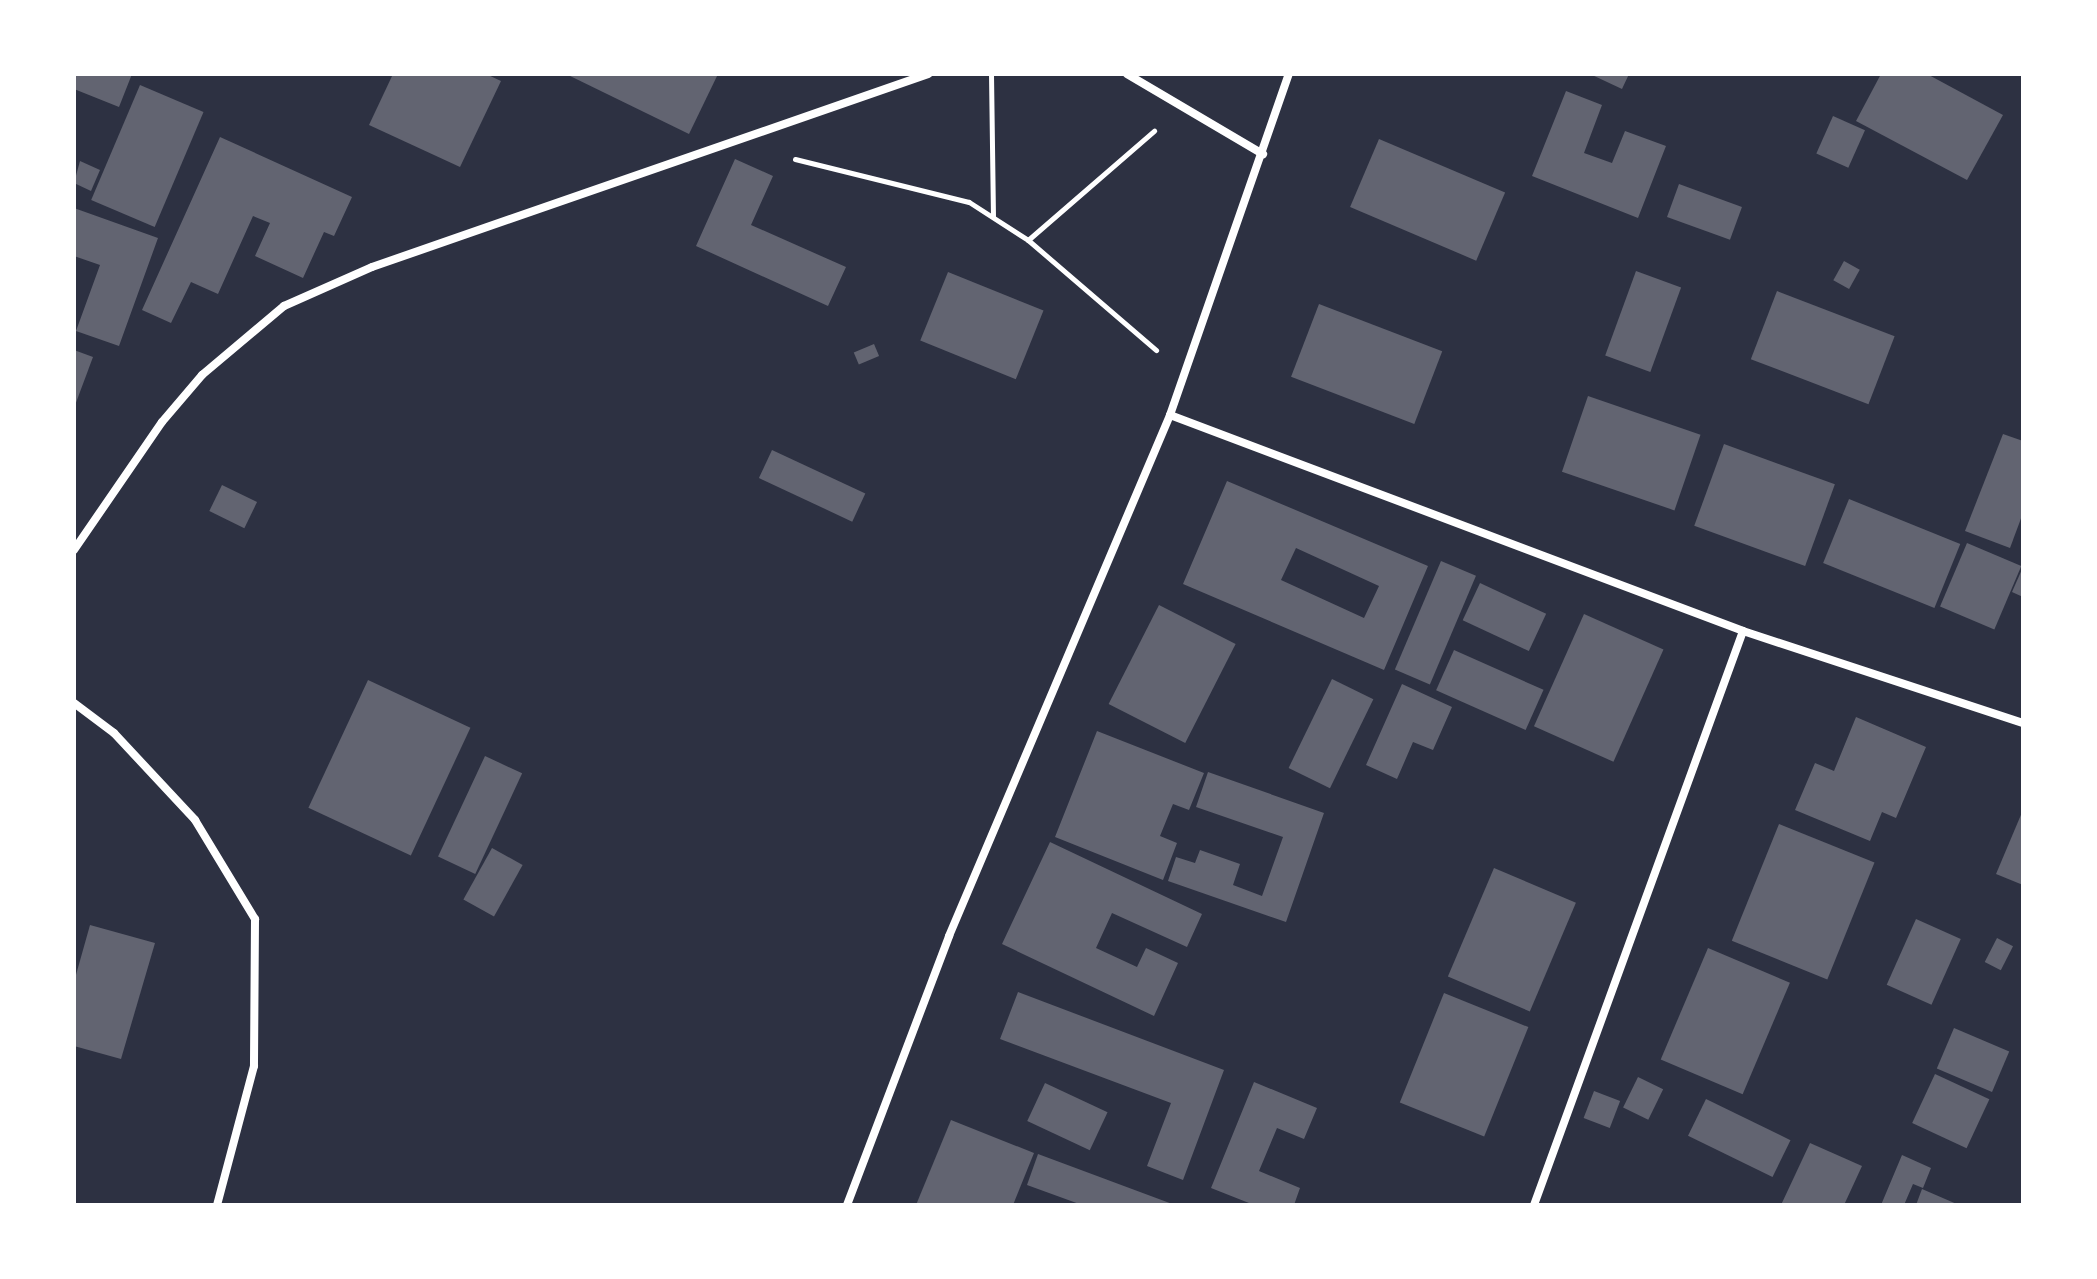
<!DOCTYPE html>
<style>
body{margin:0}
#map{position:relative;width:2097px;height:1279px;overflow:hidden;background:#2d3142;font-family:"Public Sans",sans-serif}
div>[style]{position:absolute}
[style*='--x']{left:calc(var(--x)*1px);top:calc(var(--y)*1px);width:calc(var(--w)*1px);rotate:calc(var(--a)*1deg)}
.building>*{inset:0;background:#626471;transform-origin:0 0}
.path>*{height:5px;margin:-2.5px;padding:0 2.5px;transform-origin:2.5px;border-radius:2.5px;background:#fff}
.minor>*{height:8px;margin:-4px;padding:0 4px;transform-origin:4px;border-radius:4px;background:#fff}
span{translate:-50% -50%;white-space:nowrap;text-align:center;line-height:1.15;-webkit-text-stroke:8px #fff;paint-order:stroke}
.frame{position:absolute;inset:0;border:76px solid #fff;pointer-events:none}
</style>
<div id="map">
<div class="building">
<i style="clip-path:polygon(74px 74px,132px 74px,119px 107px,74px 89px)"></i>
<i style="clip-path:polygon(393px 74px,486px 74px,501px 81px,460px 167px,369px 125px)"></i>
<i style="clip-path:polygon(566px 74px,718px 74px,689px 134px)"></i>
<i style="clip-path:polygon(1590px 74px,1629px 74px,1622px 89px)"></i>
<i style="clip-path:polygon(1881px 74px,1927px 74px,2003px 115px,1967px 180px,1856px 121px)"></i>
<i style="left:140px;top:85px;width:69px;height:125px;rotate:23deg"></i>
<i style="clip-path:polygon(1566px 91px,1602px 105px,1584px 153px,1612px 163px,1625px 131px,1666px 146px,1638px 218px,1532px 176px)"></i>
<i style="left:1833px;top:116px;width:35px;height:41px;rotate:24deg"></i>
<i style="clip-path:polygon(220px 137px,352px 197px,334px 236px,324px 232px,303px 278px,255px 256px,270px 223px,253px 216px,218px 294px,191px 282px,171px 323px,142px 310px)"></i>
<i style="left:1379px;top:139px;width:137px;height:74px;rotate:23deg"></i>
<i style="clip-path:polygon(735px 159px,773px 176px,751px 225px,846px 267px,828px 306px,696px 246px)"></i>
<i style="clip-path:polygon(80px 161px,100px 170px,91px 191px,74px 183px)"></i>
<i style="left:1679px;top:184px;width:67px;height:35px;rotate:20deg"></i>
<i style="clip-path:polygon(74px 208px,158px 238px,119px 346px,76px 331px,100px 265px,74px 256px)"></i>
<i style="left:1844px;top:261px;width:18px;height:22px;rotate:29deg"></i>
<i style="left:1636px;top:271px;width:48px;height:90px;rotate:20deg"></i>
<i style="left:948px;top:272px;width:103px;height:74px;rotate:22deg"></i>
<i style="left:1777px;top:291px;width:126px;height:73px;rotate:21deg"></i>
<i style="left:1319px;top:304px;width:132px;height:78px;rotate:21deg"></i>
<i style="left:874px;top:344px;width:13px;height:22px;rotate:67deg"></i>
<i style="clip-path:polygon(74px 350px,93px 357px,74px 408px)"></i>
<i style="left:1588px;top:396px;width:119px;height:80px;rotate:19deg"></i>
<i style="clip-path:polygon(2003px 434px,2023px 441px,2023px 513px,2010px 548px,1965px 531px)"></i>
<i style="left:1724px;top:444px;width:118px;height:87px;rotate:20deg"></i>
<i style="left:772px;top:450px;width:103px;height:31px;rotate:25deg"></i>
<i style="clip-path:polygon(evenodd,1227px 481px,1428px 566px,1384px 670px,1183px 584px,1227px 481px,1296px 548px,1379px 586px,1364px 618px,1281px 580px,1296px 548px)"></i>
<i style="left:222px;top:485px;width:39px;height:29px;rotate:26deg"></i>
<i style="left:1849px;top:499px;width:120px;height:69px;rotate:22deg"></i>
<i style="left:1967px;top:543px;width:59px;height:69px;rotate:23deg"></i>
<i style="left:1441px;top:561px;width:38px;height:118px;rotate:23deg"></i>
<i style="clip-path:polygon(2023px 567px,2023px 597px,2012px 592px)"></i>
<i style="left:1480px;top:583px;width:73px;height:41px;rotate:25deg"></i>
<i style="left:1159px;top:605px;width:86px;height:111px;rotate:27deg"></i>
<i style="left:1584px;top:614px;width:87px;height:123px;rotate:24deg"></i>
<i style="left:1454px;top:650px;width:98px;height:44px;rotate:24deg"></i>
<i style="left:1332px;top:679px;width:46px;height:99px;rotate:26deg"></i>
<i style="left:368px;top:680px;width:113px;height:141px;rotate:25deg"></i>
<i style="clip-path:polygon(1402px 684px,1452px 707px,1433px 750px,1413px 742px,1397px 779px,1366px 765px)"></i>
<i style="clip-path:polygon(1856px 717px,1926px 747px,1896px 818px,1882px 812px,1870px 841px,1795px 810px,1815px 763px,1834px 771px)"></i>
<i style="clip-path:polygon(1097px 731px,1204px 773px,1189px 810px,1173px 804px,1160px 836px,1177px 843px,1163px 880px,1055px 837px)"></i>
<i style="left:485px;top:756px;width:41px;height:111px;rotate:25deg"></i>
<i style="clip-path:polygon(1208px 772px,1324px 813px,1286px 922px,1168px 881px,1176px 857px,1195px 863px,1200px 850px,1240px 864px,1233px 885px,1262px 896px,1283px 837px,1196px 807px)"></i>
<i style="clip-path:polygon(2023px 810px,2023px 885px,1996px 874px)"></i>
<i style="left:1779px;top:824px;width:103px;height:126px;rotate:22deg"></i>
<i style="clip-path:polygon(1050px 842px,1202px 914px,1187px 947px,1112px 913px,1096px 948px,1137px 967px,1146px 948px,1178px 963px,1154px 1016px,1002px 944px)"></i>
<i style="left:492px;top:848px;width:35px;height:59px;rotate:29deg"></i>
<i style="left:1494px;top:868px;width:89px;height:118px;rotate:23deg"></i>
<i style="left:1916px;top:919px;width:49px;height:72px;rotate:24deg"></i>
<i style="clip-path:polygon(90px 925px,155px 943px,121px 1059px,74px 1046px,74px 982px)"></i>
<i style="left:1997px;top:938px;width:18px;height:27px;rotate:27deg"></i>
<i style="left:1708px;top:948px;width:89px;height:121px;rotate:23deg"></i>
<i style="clip-path:polygon(1018px 992px,1224px 1070px,1183px 1180px,1147px 1166px,1171px 1103px,1000px 1039px)"></i>
<i style="left:1444px;top:993px;width:91px;height:118px;rotate:22deg"></i>
<i style="left:1954px;top:1028px;width:60px;height:44px;rotate:23deg"></i>
<i style="left:1935px;top:1074px;width:60px;height:54px;rotate:25deg"></i>
<i style="left:1638px;top:1077px;width:28px;height:34px;rotate:26deg"></i>
<i style="clip-path:polygon(1254px 1082px,1317px 1108px,1304px 1139px,1277px 1128px,1259px 1171px,1300px 1188px,1294px 1205px,1254px 1205px,1211px 1188px)"></i>
<i style="left:1045px;top:1083px;width:69px;height:42px;rotate:25deg"></i>
<i style="left:1594px;top:1091px;width:28px;height:29px;rotate:21deg"></i>
<i style="left:1706px;top:1099px;width:94px;height:41px;rotate:26deg"></i>
<i style="clip-path:polygon(951px 1120px,1034px 1153px,1013px 1205px,916px 1205px)"></i>
<i style="clip-path:polygon(1810px 1143px,1862px 1166px,1844px 1205px,1781px 1205px)"></i>
<i style="clip-path:polygon(1038px 1154px,1175px 1205px,1082px 1205px,1027px 1185px)"></i>
<i style="clip-path:polygon(1902px 1155px,1931px 1168px,1923px 1188px,1913px 1184px,1904px 1205px,1881px 1205px)"></i>
<i style="clip-path:polygon(1922px 1189px,1959px 1205px,1916px 1205px)"></i>
</div>
<div class="path">
<i style="--x:991;--y:74;--w:142;--a:89.2"></i>
<i style="--x:795;--y:159;--w:179;--a:13.9"></i>
<i style="--x:969;--y:202;--w:70;--a:32.8"></i>
<i style="--x:1028;--y:240;--w:169;--a:40.7"></i>
<i style="--x:1028;--y:240;--w:167;--a:-40.9"></i>
</div>
<div class="minor">
<i style="--x:1127;--y:74;--w:158;--a:30.5"></i>
<i style="--x:1170;--y:415;--w:612;--a:20.65"></i>
<i style="--x:1743;--y:631;--w:295;--a:18.2"></i>
<i style="--x:74;--y:550;--w:155;--a:-55.5"></i>
<i style="--x:162;--y:422;--w:62;--a:-49.6"></i>
<i style="--x:202;--y:375;--w:107;--a:-40.1"></i>
<i style="--x:284;--y:306;--w:96;--a:-23.9"></i>
<i style="--x:372;--y:267;--w:589;--a:-19.14"></i>
<i style="--x:74;--y:703;--w:50;--a:36.9"></i>
<i style="--x:114;--y:733;--w:119;--a:47"></i>
<i style="--x:195;--y:820;--w:116;--a:58.8"></i>
<i style="--x:255;--y:919;--w:147;--a:90.4"></i>
<i style="--x:254;--y:1066;--w:144;--a:104.9"></i>
<i style="--x:847;--y:1205;--w:288;--a:-69.2"></i>
<i style="--x:949;--y:936;--w:566;--a:-67.01"></i>
<i style="--x:1170;--y:415;--w:361;--a:-70.8"></i>
<i style="--x:1534;--y:1205;--w:611;--a:-69.99"></i>
</div>
<div class="frame"></div>
</div>
